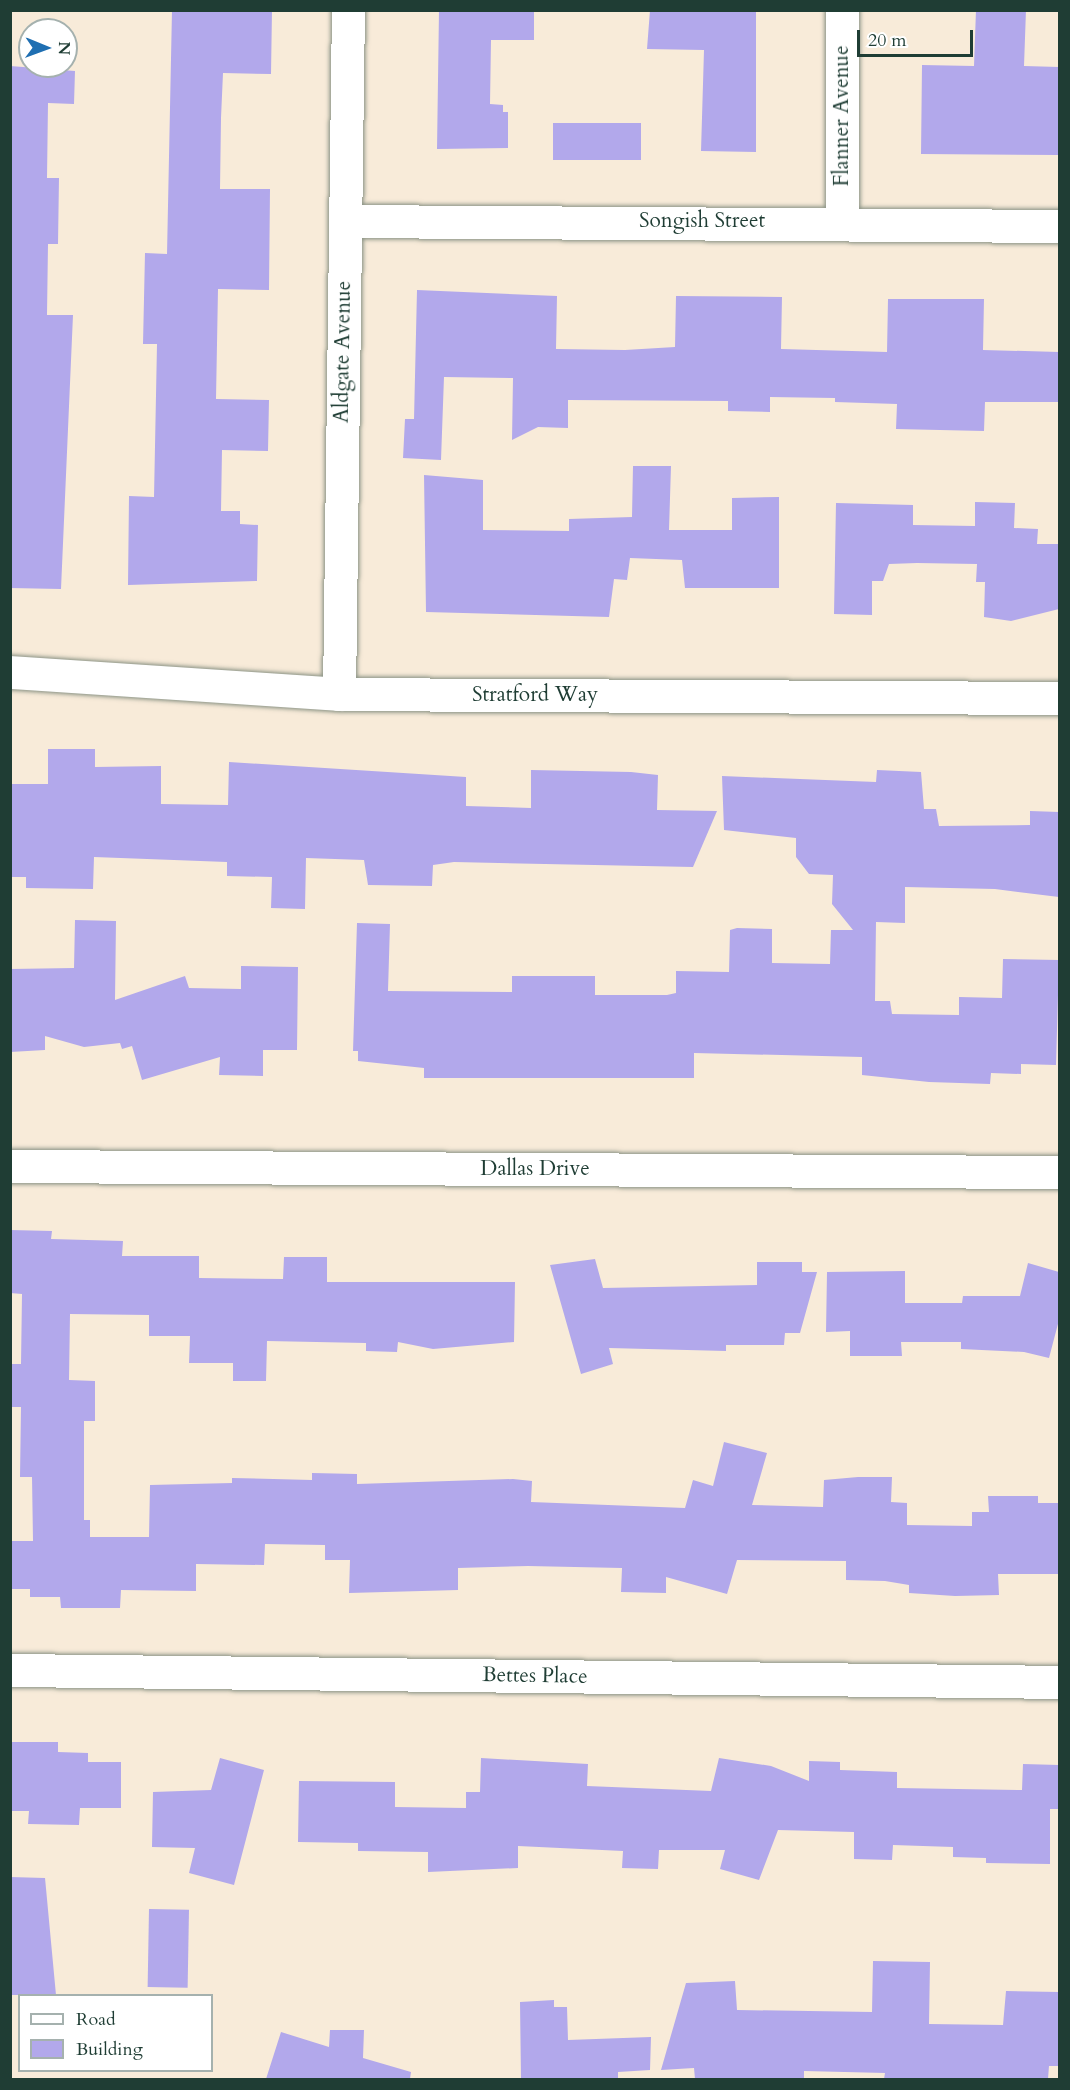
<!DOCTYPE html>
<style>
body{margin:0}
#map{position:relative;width:1070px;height:2090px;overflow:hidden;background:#f8ebd9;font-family:Cardo,serif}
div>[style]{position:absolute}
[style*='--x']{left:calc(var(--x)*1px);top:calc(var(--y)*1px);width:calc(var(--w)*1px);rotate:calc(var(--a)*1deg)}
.building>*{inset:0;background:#b2a8eb;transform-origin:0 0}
.roads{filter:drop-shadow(0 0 2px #8c9486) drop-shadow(0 0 2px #8c9486)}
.minor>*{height:33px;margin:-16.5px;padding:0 16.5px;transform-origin:16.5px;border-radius:16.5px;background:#fff}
span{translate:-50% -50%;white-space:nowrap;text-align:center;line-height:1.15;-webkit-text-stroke:4.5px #fff;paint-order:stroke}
.street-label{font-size:21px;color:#1f3d34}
.frame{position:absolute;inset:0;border:12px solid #1f3d34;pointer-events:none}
.legend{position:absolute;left:18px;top:1994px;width:195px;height:78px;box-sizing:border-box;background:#fff;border:2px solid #a5b1ae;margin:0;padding:8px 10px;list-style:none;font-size:18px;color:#1f3d34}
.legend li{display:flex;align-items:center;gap:12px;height:30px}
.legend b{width:30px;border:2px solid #a5b1ae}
.north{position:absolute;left:18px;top:18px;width:60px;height:60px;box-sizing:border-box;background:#fff;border:2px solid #a5b1ae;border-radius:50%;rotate:91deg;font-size:16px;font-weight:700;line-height:24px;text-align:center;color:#1f3d34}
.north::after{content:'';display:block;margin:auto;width:21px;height:27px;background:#1f6fb2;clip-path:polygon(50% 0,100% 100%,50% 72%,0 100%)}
.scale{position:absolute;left:857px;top:30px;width:116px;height:27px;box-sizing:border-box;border:3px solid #1f3d34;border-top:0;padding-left:8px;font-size:18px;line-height:21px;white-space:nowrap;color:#1f3d34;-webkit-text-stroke:4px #fff;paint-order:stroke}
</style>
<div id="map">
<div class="building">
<i style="clip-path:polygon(172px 10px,272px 10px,271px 74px,223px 73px,221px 118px,220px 189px,270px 189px,269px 290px,218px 289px,216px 399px,269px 400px,268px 451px,222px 450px,221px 511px,240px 511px,240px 524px,258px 525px,257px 581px,128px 585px,129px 496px,154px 497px,157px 344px,143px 344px,145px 253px,167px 254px)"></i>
<i style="clip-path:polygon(439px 10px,534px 10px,534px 40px,491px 40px,490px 104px,503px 105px,503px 112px,508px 112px,508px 148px,437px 149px)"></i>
<i style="clip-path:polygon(650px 10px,756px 10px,756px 152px,701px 151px,704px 50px,647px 49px)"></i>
<i style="clip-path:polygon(976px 10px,1026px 10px,1024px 66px,1059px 67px,1059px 155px,921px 154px,922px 65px,974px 66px)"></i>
<i style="clip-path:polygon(10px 66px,75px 71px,74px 104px,48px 103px,47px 178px,59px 178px,58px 244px,48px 244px,47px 315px,73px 315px,61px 589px,10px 588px)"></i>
<i style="left:553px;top:123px;width:88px;height:37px"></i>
<i style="clip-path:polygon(417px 290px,557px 296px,556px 349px,625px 350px,675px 347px,676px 296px,782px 297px,781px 349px,887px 352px,888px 299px,984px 299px,983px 350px,1059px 352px,1059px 402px,985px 402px,984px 431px,896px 429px,897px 404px,835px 402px,835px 398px,770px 397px,770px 412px,728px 411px,728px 401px,568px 400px,568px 428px,538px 427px,512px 440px,513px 378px,444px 377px,441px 460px,403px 458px,405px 419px,414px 419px)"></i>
<i style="clip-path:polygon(633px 466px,671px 466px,669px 530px,732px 530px,732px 498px,779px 497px,779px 588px,685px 588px,682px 560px,630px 558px,627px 580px,614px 579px,609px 617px,426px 612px,424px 475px,483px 480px,483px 530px,569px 531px,569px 519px,632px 517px)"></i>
<i style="clip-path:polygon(975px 502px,1015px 503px,1014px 528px,1038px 529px,1037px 544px,1059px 544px,1059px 609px,1011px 621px,984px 617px,985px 582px,976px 582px,977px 564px,917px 563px,889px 564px,883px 581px,872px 581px,872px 615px,834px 614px,836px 503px,913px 505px,913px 525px,975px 526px)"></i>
<i style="clip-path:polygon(48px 749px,95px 749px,95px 767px,161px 766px,161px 804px,228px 805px,229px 762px,466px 777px,466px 806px,531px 808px,531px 770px,631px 772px,658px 775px,657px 810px,717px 811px,693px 867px,454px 862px,433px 865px,432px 886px,368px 885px,364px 860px,306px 858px,305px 909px,271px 908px,272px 877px,227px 876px,227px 862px,94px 857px,93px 889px,26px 888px,26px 877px,10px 877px,10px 784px,48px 784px)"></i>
<i style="clip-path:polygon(877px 770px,921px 772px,924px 809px,936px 809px,939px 826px,1030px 825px,1030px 811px,1059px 812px,1059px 897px,995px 889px,905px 887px,905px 923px,876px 922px,875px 1001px,890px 1001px,892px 1014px,959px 1015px,959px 997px,1002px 998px,1003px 959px,1059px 960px,1056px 1065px,1021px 1064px,1021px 1074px,991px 1073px,990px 1084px,929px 1082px,862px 1075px,862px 1057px,694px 1053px,694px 1078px,424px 1078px,424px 1068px,358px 1061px,358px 1051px,353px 1051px,357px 923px,390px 924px,388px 991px,512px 992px,512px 976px,595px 976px,595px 995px,667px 995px,676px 993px,676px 971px,729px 972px,730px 930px,737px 928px,772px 929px,772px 963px,830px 964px,831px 930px,853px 930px,832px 904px,833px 875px,809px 874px,796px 857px,796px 838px,724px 830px,722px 776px,876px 782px)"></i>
<i style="clip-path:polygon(75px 920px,116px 921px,115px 1000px,185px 976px,189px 988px,241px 989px,241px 966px,298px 967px,297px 1050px,263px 1050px,263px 1076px,219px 1075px,220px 1057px,142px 1080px,132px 1046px,122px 1049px,120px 1043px,84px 1047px,45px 1036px,45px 1050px,10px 1052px,10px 969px,74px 968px)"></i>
<i style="clip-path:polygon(10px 1230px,52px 1231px,51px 1239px,123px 1241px,122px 1256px,199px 1256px,199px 1278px,283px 1279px,284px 1257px,327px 1257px,327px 1282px,515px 1282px,514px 1342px,433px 1349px,398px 1342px,397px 1352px,366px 1351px,366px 1343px,267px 1341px,266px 1381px,233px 1381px,233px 1363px,189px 1363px,190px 1336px,149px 1336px,149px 1315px,70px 1314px,69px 1380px,95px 1381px,95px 1421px,84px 1421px,84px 1520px,90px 1520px,90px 1537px,149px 1537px,150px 1485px,232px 1483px,232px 1478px,312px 1480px,312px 1473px,357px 1474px,357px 1484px,513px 1479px,532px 1481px,531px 1502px,685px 1508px,693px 1480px,713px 1486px,724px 1442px,767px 1453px,752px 1505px,823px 1507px,824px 1480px,858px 1477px,892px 1477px,891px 1502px,907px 1503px,907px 1525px,972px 1526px,972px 1512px,989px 1512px,988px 1496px,1038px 1496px,1038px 1503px,1059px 1503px,1059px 1574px,998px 1574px,999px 1595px,955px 1596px,909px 1593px,909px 1585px,885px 1581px,846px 1580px,846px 1561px,737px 1560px,727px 1594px,666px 1577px,666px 1593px,621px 1592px,622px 1568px,528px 1566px,458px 1568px,458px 1590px,349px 1593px,350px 1560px,325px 1560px,325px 1545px,265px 1544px,264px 1565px,196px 1564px,196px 1591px,121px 1590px,120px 1608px,61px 1608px,60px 1597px,30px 1597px,30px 1589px,10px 1589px,10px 1541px,33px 1541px,32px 1477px,20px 1477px,21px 1407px,10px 1407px,10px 1364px,21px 1364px,22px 1294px,10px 1293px)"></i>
<i style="clip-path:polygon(595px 1259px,603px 1288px,757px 1285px,757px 1262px,802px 1262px,802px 1272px,817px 1272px,800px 1333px,785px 1333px,784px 1345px,726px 1345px,726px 1351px,609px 1348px,613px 1364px,581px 1374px,550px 1265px)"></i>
<i style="clip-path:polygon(1028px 1263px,1059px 1272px,1059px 1320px,1049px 1358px,1024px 1352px,961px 1349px,961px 1342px,901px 1342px,902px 1356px,850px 1356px,850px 1331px,826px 1332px,827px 1272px,905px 1271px,905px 1303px,962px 1303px,963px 1296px,1020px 1296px)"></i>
<i style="clip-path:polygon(10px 1742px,58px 1742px,58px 1752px,88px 1753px,88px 1762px,121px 1762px,121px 1808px,80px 1808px,79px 1825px,28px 1824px,29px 1811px,10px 1811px)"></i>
<i style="clip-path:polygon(220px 1758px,264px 1770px,234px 1885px,189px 1873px,195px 1848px,152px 1847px,153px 1792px,211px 1790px)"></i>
<i style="clip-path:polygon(481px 1758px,588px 1764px,587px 1786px,711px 1791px,719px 1758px,771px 1766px,809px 1781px,809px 1761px,840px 1762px,840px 1770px,897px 1772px,897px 1788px,1022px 1790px,1023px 1764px,1059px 1765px,1059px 1809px,1050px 1809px,1050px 1864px,986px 1863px,986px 1858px,953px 1857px,953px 1847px,893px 1845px,892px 1860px,854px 1859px,854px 1832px,778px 1830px,759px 1880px,720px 1869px,725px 1850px,659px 1850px,658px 1869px,622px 1868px,623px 1851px,518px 1846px,518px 1868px,428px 1872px,428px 1852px,358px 1851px,358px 1843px,298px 1842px,299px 1781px,395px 1782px,395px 1807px,466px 1808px,466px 1792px,480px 1792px)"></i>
<i style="clip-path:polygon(10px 1877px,45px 1878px,56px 1995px,10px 1995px)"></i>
<i style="left:149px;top:1909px;width:40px;height:78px;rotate:1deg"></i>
<i style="clip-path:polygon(873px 1961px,930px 1962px,929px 2024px,1003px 2025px,1006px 1991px,1059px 1992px,1059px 2066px,1049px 2066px,1048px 2079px,884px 2079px,885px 2073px,804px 2071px,804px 2079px,695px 2079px,694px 2068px,661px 2070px,686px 1983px,735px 1981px,737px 2010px,872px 2012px)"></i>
<i style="clip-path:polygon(554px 2000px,554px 2007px,567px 2007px,568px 2040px,651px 2037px,650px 2070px,618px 2072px,618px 2079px,521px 2079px,520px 2002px)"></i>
<i style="clip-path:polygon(330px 2030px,364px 2030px,363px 2058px,411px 2072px,410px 2079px,266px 2079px,281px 2032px,329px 2047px)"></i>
</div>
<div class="roads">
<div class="minor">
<i style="--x:345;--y:221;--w:715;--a:0.4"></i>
<i style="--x:842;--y:221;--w:211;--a:-90"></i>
<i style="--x:10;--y:672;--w:330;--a:3.8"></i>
<i style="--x:339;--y:694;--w:721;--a:0.32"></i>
<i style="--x:339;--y:694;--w:684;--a:-89.25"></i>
<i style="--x:10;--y:1166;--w:1050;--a:0.33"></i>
<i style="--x:10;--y:1670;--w:1050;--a:0.65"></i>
</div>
</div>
<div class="street-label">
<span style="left:842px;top:116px;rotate:-90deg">Flanner Avenue</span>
<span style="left:702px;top:221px">Songish Street</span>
<span style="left:343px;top:352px;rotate:-89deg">Aldgate Avenue</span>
<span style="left:535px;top:695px">Stratford Way</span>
<span style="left:535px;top:1169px">Dallas Drive</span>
<span style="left:535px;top:1676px;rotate:1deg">Bettes Place</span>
</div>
<div class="frame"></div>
<ul class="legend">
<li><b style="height:8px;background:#fff"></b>Road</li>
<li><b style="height:16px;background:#b2a8eb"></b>Building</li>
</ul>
<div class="north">N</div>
<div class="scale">20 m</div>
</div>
